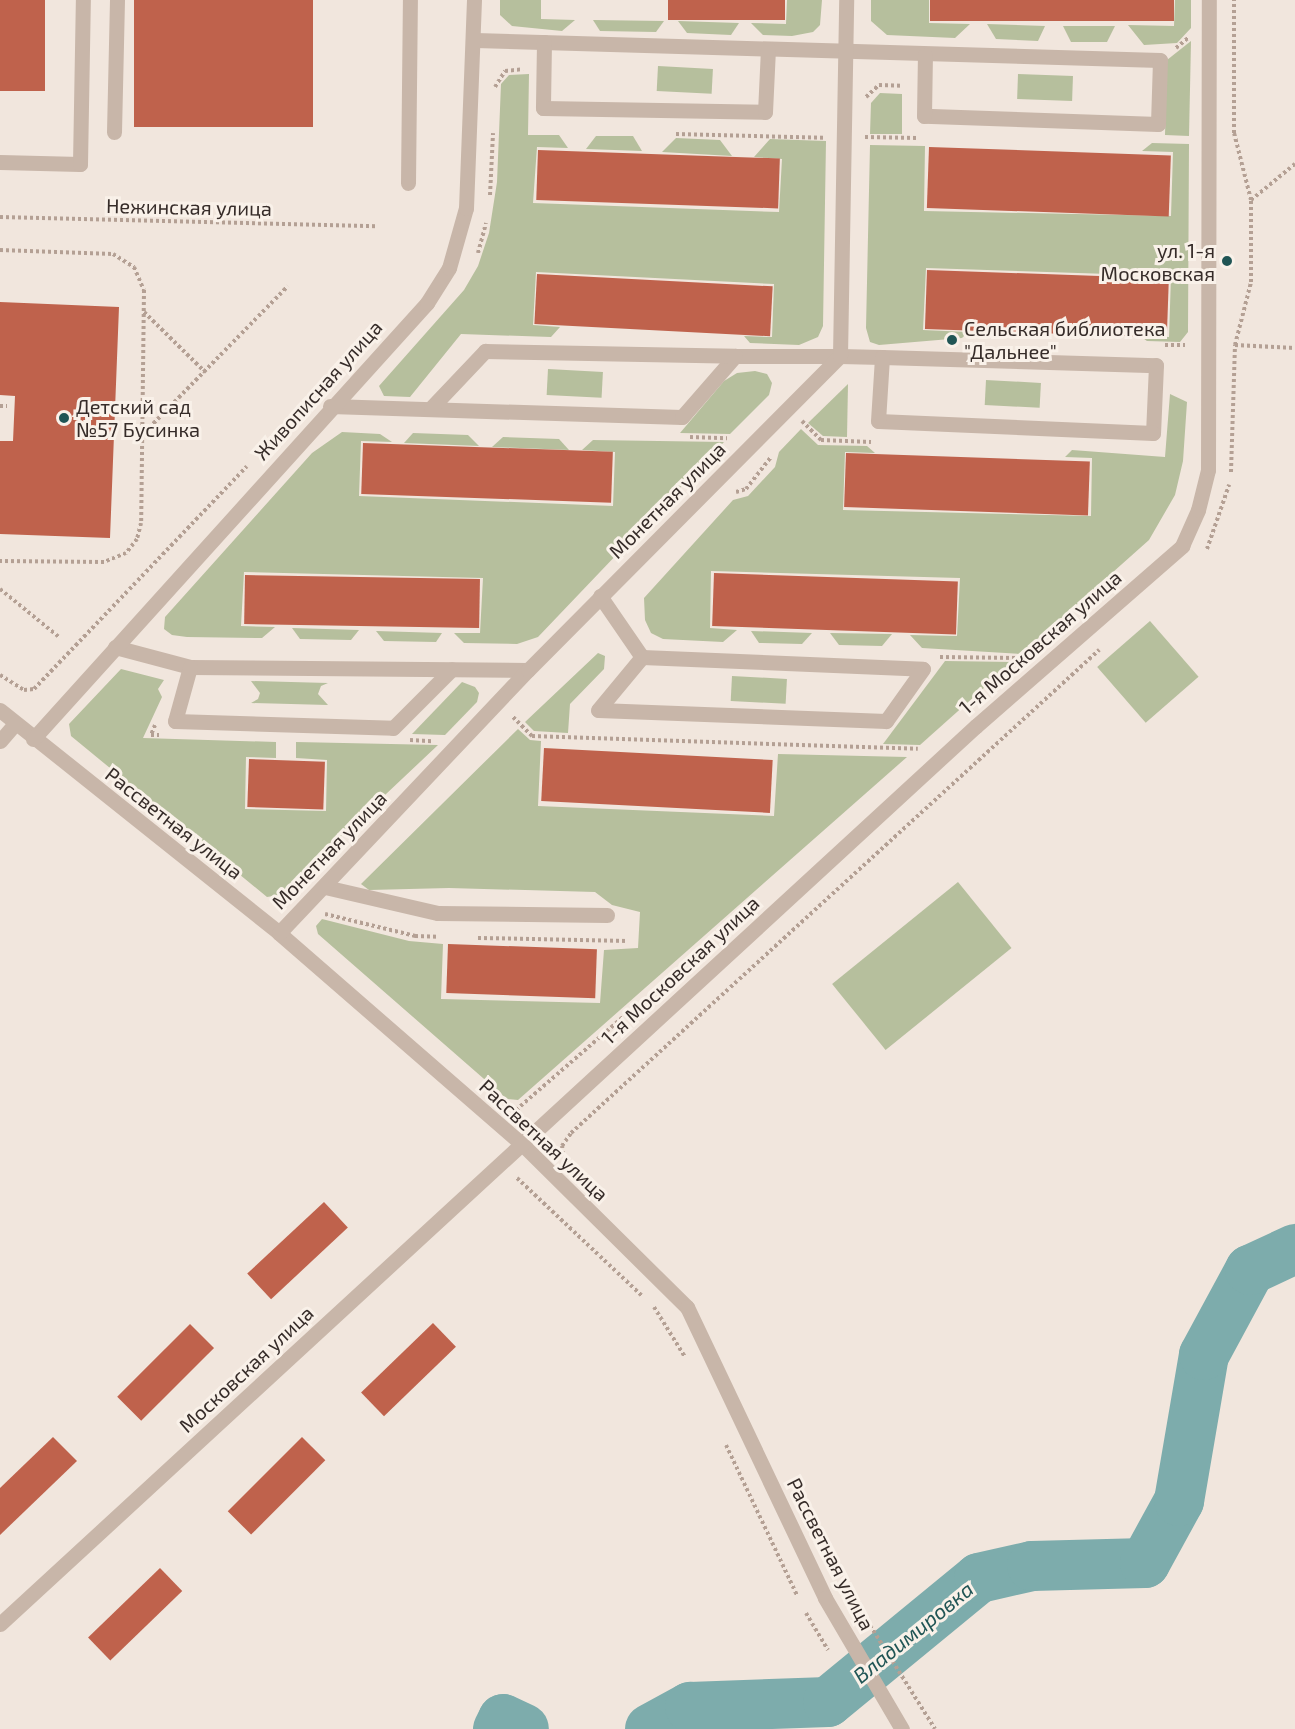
<!DOCTYPE html>
<meta charset="utf-8">
<style>
body{margin:0}
#map{position:relative;width:1295px;height:1729px;overflow:hidden;background:#f1e6dd;font-family:"Exo 2",sans-serif}
div>[style]{position:absolute}
[style*='--x']{left:calc(var(--x)*1px);top:calc(var(--y)*1px);width:calc(var(--w)*1px);rotate:calc(var(--a)*1deg)}
.green>*{inset:0;background:#b6bf9d;transform-origin:0 0}
.river>*{height:50px;margin:-25px;padding:0 25px;transform-origin:25px;border-radius:25px;background:#7dacac}
.building>*{inset:0;background:#bf624c;transform-origin:0 0}
.path>*{height:4px;margin-top:-2px;transform-origin:0;background:repeating-linear-gradient(90deg,#b4a094 0 3px,transparent 0 6px)}
.minor>*{height:15px;margin:-7.5px;padding:0 7.5px;transform-origin:7.5px;border-radius:7.5px;background:#c8b6a9}
.dots>*{width:16px;height:16px;translate:-50% -50%;box-sizing:border-box;border:3px solid #f9f1e9;border-radius:50%}
span{translate:-50% -50%;white-space:nowrap;text-align:center;line-height:1.15;-webkit-text-stroke:6px #f9f1e9;paint-order:stroke}
.street-label{font-size:20px;color:#362c29}
.poi-label{font-size:20px;color:#362c29}
.right{translate:-100% -50%;text-align:right}
.left{translate:0 -50%;text-align:left}
.water-label{font-size:21px;color:#205555;font-style:italic}
</style>
<div id="map">
<div class="green">
<i style="clip-path:polygon(500px 0,541px 0,541px 19px,575px 20px,562px 31px,512px 26px,500px 15px)"></i>
<i style="clip-path:polygon(787px 0,822px 0,820px 25px,813px 32px,792px 36px,763px 35px,751px 23px,786px 24px)"></i>
<i style="clip-path:polygon(871px 0,929px 0,929px 23px,970px 24px,955px 38px,887px 35px,871px 21px)"></i>
<i style="clip-path:polygon(1175px 0,1191px 0,1191px 28px,1177px 43px,1144px 45px,1128px 25px,1174px 26px)"></i>
<i style="clip-path:polygon(593px 20px,664px 21px,656px 32px,600px 31px)"></i>
<i style="clip-path:polygon(678px 21px,739px 23px,731px 35px,687px 33px)"></i>
<i style="clip-path:polygon(987px 24px,1045px 26px,1038px 41px,996px 39px)"></i>
<i style="clip-path:polygon(1063px 26px,1115px 26px,1107px 42px,1071px 42px)"></i>
<i style="clip-path:polygon(1191px 41px,1189px 136px,1165px 135px,1167px 60px)"></i>
<i style="left:658px;top:66px;width:55px;height:25px;rotate:3deg"></i>
<i style="clip-path:polygon(529px 74px,528px 135px,559px 135px,568px 148px,537px 147px,533px 203px,779px 212px,782px 159px,754px 157px,770px 139px,826px 141px,823px 326px,818px 337px,799px 345px,750px 343px,744px 336px,772px 337px,774px 284px,536px 272px,533px 325px,560px 327px,551px 337px,461px 334px,410px 397px,384px 396px,379px 386px,464px 290px,478px 266px,489px 233px,497px 182px,501px 84px,509px 75px)"></i>
<i style="left:1018px;top:74px;width:55px;height:25px;rotate:2deg"></i>
<i style="clip-path:polygon(880px 93px,902px 94px,902px 134px,870px 134px,871px 103px)"></i>
<i style="clip-path:polygon(596px 136px,633px 136px,642px 151px,586px 149px)"></i>
<i style="clip-path:polygon(676px 138px,720px 140px,732px 156px,662px 152px)"></i>
<i style="clip-path:polygon(1152px 143px,1189px 144px,1188px 332px,1180px 342px,1147px 341px,1140px 336px,1169px 337px,1171px 276px,926px 268px,923px 330px,968px 332px,962px 338px,879px 345px,870px 342px,866px 328px,870px 145px,925px 146px,924px 211px,1171px 216px,1173px 152px,1142px 151px)"></i>
<i style="left:548px;top:369px;width:55px;height:26px;rotate:3deg"></i>
<i style="clip-path:polygon(755px 371px,767px 374px,772px 383px,769px 395px,730px 434px,680px 433px,724px 381px,737px 373px)"></i>
<i style="left:986px;top:380px;width:55px;height:25px;rotate:3deg"></i>
<i style="clip-path:polygon(848px 384px,847px 437px,823px 436px,808px 423px)"></i>
<i style="clip-path:polygon(1170px 394px,1187px 402px,1183px 461px,1175px 495px,1149px 540px,1021px 654px,922px 648px,910px 635px,957px 636px,960px 578px,711px 571px,710px 628px,737px 630px,723px 642px,663px 639px,651px 633px,645px 620px,644px 598px,733px 500px,748px 496px,775px 467px,779px 452px,801px 429px,818px 445px,867px 446px,875px 453px,845px 452px,843px 510px,1091px 516px,1092px 458px,1065px 457px,1072px 450px,1165px 457px)"></i>
<i style="clip-path:polygon(342px 432px,380px 434px,392px 442px,361px 441px,359px 496px,613px 506px,615px 452px,582px 450px,593px 440px,724px 442px,538px 637px,517px 644px,464px 643px,454px 633px,480px 633px,483px 578px,244px 572px,241px 626px,275px 627px,262px 638px,187px 637px,172px 635px,164px 629px,165px 617px,312px 453px)"></i>
<i style="clip-path:polygon(413px 433px,468px 435px,479px 446px,404px 443px)"></i>
<i style="clip-path:polygon(503px 437px,559px 439px,569px 450px,492px 447px)"></i>
<i style="left:1150px;top:621px;width:74px;height:70px;rotate:49deg"></i>
<i style="clip-path:polygon(292px 628px,359px 630px,351px 640px,300px 639px)"></i>
<i style="clip-path:polygon(376px 631px,442px 633px,436px 642px,384px 641px)"></i>
<i style="clip-path:polygon(751px 631px,812px 633px,802px 644px,759px 643px)"></i>
<i style="clip-path:polygon(830px 633px,892px 634px,882px 646px,839px 645px)"></i>
<i style="clip-path:polygon(598px 653px,605px 656px,604px 669px,570px 704px,568px 733px,534px 731px,525px 722px)"></i>
<i style="clip-path:polygon(945px 661px,1013px 662px,920px 745px,883px 744px)"></i>
<i style="clip-path:polygon(121px 669px,164px 680px,158px 689px,162px 697px,143px 738px,276px 742px,276px 758px,246px 757px,245px 809px,326px 811px,327px 760px,296px 758px,296px 742px,438px 745px,279px 895px,267px 897px,71px 736px,69px 724px)"></i>
<i style="left:732px;top:676px;width:55px;height:25px;rotate:3deg"></i>
<i style="clip-path:polygon(251px 681px,328px 683px,321px 686px,318px 694px,328px 705px,251px 703px,258px 699px,260px 693px)"></i>
<i style="clip-path:polygon(462px 682px,475px 687px,479px 693px,477px 702px,445px 735px,412px 734px)"></i>
<i style="clip-path:polygon(518px 729px,530px 740px,541px 741px,538px 806px,774px 816px,778px 754px,907px 757px,518px 1100px,507px 1099px,318px 934px,316px 926px,322px 919px,409px 941px,443px 944px,441px 999px,600px 1003px,604px 950px,638px 948px,640px 912px,612px 905px,595px 892px,449px 888px,369px 890px,361px 884px)"></i>
<i style="left:958px;top:882px;width:85px;height:162px;rotate:51deg"></i>
</div>
<div class="river">
<i style="--x:498;--y:1729;--w:11;--a:-63"></i>
<i style="--x:503;--y:1719;--w:23;--a:25"></i>
<i style="--x:650;--y:1729;--w:46;--a:-28.8"></i>
<i style="--x:690;--y:1707;--w:138;--a:-2.1"></i>
<i style="--x:828;--y:1702;--w:195;--a:-39.4"></i>
<i style="--x:979;--y:1578;--w:54;--a:-12.8"></i>
<i style="--x:1032;--y:1566;--w:113;--a:-1.5"></i>
<i style="--x:1145;--y:1563;--w:71;--a:-61.3"></i>
<i style="--x:1179;--y:1501;--w:148;--a:-80.3"></i>
<i style="--x:1204;--y:1355;--w:97;--a:-61.6"></i>
<i style="--x:1250;--y:1270;--w:50;--a:-25"></i>
</div>
<div class="building">
<i style="left:0;top:0;width:45px;height:91px"></i>
<i style="left:134px;top:0;width:179px;height:127px"></i>
<i style="left:668px;top:0;width:117px;height:20px"></i>
<i style="left:930px;top:0;width:244px;height:21px"></i>
<i style="left:929px;top:147px;width:242px;height:61px;rotate:2deg"></i>
<i style="left:538px;top:150px;width:242px;height:50px;rotate:2deg"></i>
<i style="left:927px;top:270px;width:242px;height:59px;rotate:2deg"></i>
<i style="left:537px;top:274px;width:236px;height:50px;rotate:3deg"></i>
<i style="clip-path:polygon(0 302px,119px 307px,110px 538px,0 534px,0 441px,13px 441px,15px 396px,0 395px)"></i>
<i style="left:363px;top:443px;width:250px;height:51px;rotate:2deg"></i>
<i style="left:846px;top:453px;width:244px;height:54px;rotate:2deg"></i>
<i style="left:714px;top:573px;width:244px;height:53px;rotate:2deg"></i>
<i style="left:245px;top:575px;width:235px;height:49px;rotate:1deg"></i>
<i style="left:544px;top:748px;width:229px;height:53px;rotate:3deg"></i>
<i style="left:249px;top:759px;width:76px;height:48px;rotate:2deg"></i>
<i style="left:448px;top:944px;width:149px;height:49px;rotate:2deg"></i>
<i style="left:324px;top:1202px;width:35px;height:105px;rotate:47deg"></i>
<i style="left:433px;top:1323px;width:33px;height:100px;rotate:46deg"></i>
<i style="left:190px;top:1324px;width:34px;height:103px;rotate:45deg"></i>
<i style="clip-path:polygon(53px 1437px,77px 1461px,0 1535px,0 1488px)"></i>
<i style="left:302px;top:1437px;width:33px;height:105px;rotate:45deg"></i>
<i style="left:160px;top:1568px;width:32px;height:100px;rotate:46deg"></i>
</div>
<div class="path">
<i style="--x:1176;--y:48;--w:16;--a:-40"></i>
<i style="--x:495;--y:87;--w:19;--a:-58"></i>
<i style="--x:505;--y:71;--w:18;--a:-6"></i>
<i style="--x:866;--y:97;--w:18;--a:-43"></i>
<i style="--x:879;--y:85;--w:23;--a:2"></i>
<i style="--x:676;--y:134;--w:148;--a:1.5"></i>
<i style="--x:865;--y:137;--w:52;--a:1.1"></i>
<i style="--x:490;--y:195;--w:62;--a:-87.2"></i>
<i style="--x:1251;--y:200;--w:57;--a:-39.3"></i>
<i style="--x:0;--y:217;--w:377;--a:1.4"></i>
<i style="--x:0;--y:250;--w:113;--a:2"></i>
<i style="--x:113;--y:254;--w:25;--a:32"></i>
<i style="--x:134;--y:267;--w:25;--a:67"></i>
<i style="--x:144;--y:290;--w:233;--a:90.7"></i>
<i style="--x:141;--y:523;--w:16;--a:104"></i>
<i style="--x:137;--y:539;--w:18;--a:128"></i>
<i style="--x:126;--y:553;--w:24;--a:158"></i>
<i style="--x:104;--y:562;--w:104;--a:-179.4"></i>
<i style="--x:478;--y:253;--w:31;--a:-75"></i>
<i style="--x:144;--y:312;--w:86;--a:44.5"></i>
<i style="--x:1165;--y:345;--w:20;--a:0"></i>
<i style="--x:1235;--y:345;--w:60;--a:2.9"></i>
<i style="--x:0;--y:406;--w:7;--a:0"></i>
<i style="--x:802;--y:421;--w:27;--a:45"></i>
<i style="--x:821;--y:440;--w:50;--a:2.3"></i>
<i style="--x:145;--y:432;--w:204;--a:-45.6"></i>
<i style="--x:690;--y:437;--w:37;--a:2"></i>
<i style="--x:1231;--y:472;--w:127;--a:-88.2"></i>
<i style="--x:1235;--y:345;--w:65;--a:-75.7"></i>
<i style="--x:1251;--y:282;--w:82;--a:-90"></i>
<i style="--x:1251;--y:200;--w:69;--a:-104.2"></i>
<i style="--x:1234;--y:133;--w:133;--a:-90"></i>
<i style="--x:736;--y:492;--w:10;--a:-17"></i>
<i style="--x:746;--y:489;--w:41;--a:-52"></i>
<i style="--x:1207;--y:549;--w:68;--a:-71"></i>
<i style="--x:0;--y:589;--w:76;--a:39.1"></i>
<i style="--x:940;--y:657;--w:79;--a:0.7"></i>
<i style="--x:0;--y:675;--w:28;--a:32"></i>
<i style="--x:24;--y:690;--w:10;--a:-6"></i>
<i style="--x:34;--y:689;--w:308;--a:-46.3"></i>
<i style="--x:513;--y:717;--w:27;--a:45"></i>
<i style="--x:532;--y:736;--w:386;--a:1.9"></i>
<i style="--x:155;--y:725;--w:11;--a:112"></i>
<i style="--x:151;--y:735;--w:8;--a:0"></i>
<i style="--x:410;--y:740;--w:22;--a:3"></i>
<i style="--x:325;--y:914;--w:93;--a:13.7"></i>
<i style="--x:415;--y:936;--w:23;--a:2"></i>
<i style="--x:478;--y:938;--w:150;--a:1.1"></i>
<i style="--x:516;--y:1110;--w:160;--a:-41"></i>
<i style="--x:563;--y:1154;--w:8;--a:-97"></i>
<i style="--x:562;--y:1146;--w:16;--a:-55"></i>
<i style="--x:571;--y:1133;--w:716;--a:-42.45"></i>
<i style="--x:517;--y:1178;--w:172;--a:43.3"></i>
<i style="--x:654;--y:1307;--w:59;--a:58.2"></i>
<i style="--x:726;--y:1445;--w:166;--a:64.7"></i>
<i style="--x:851;--y:1595;--w:158;--a:57.9"></i>
<i style="--x:806;--y:1613;--w:43;--a:59.3"></i>
</div>
<div class="minor">
<i style="--x:475;--y:40;--w:685;--a:1.67"></i>
<i style="--x:1160;--y:60;--w:64;--a:91.8"></i>
<i style="--x:1158;--y:124;--w:234;--a:-178"></i>
<i style="--x:924;--y:116;--w:61;--a:-89.1"></i>
<i style="--x:544;--y:42;--w:66;--a:90.9"></i>
<i style="--x:543;--y:108;--w:222;--a:1"></i>
<i style="--x:765;--y:112;--w:63;--a:-87.3"></i>
<i style="--x:114;--y:132;--w:132;--a:-88.7"></i>
<i style="--x:0;--y:162;--w:80;--a:1.4"></i>
<i style="--x:80;--y:164;--w:164;--a:-89"></i>
<i style="--x:408;--y:183;--w:183;--a:-89.4"></i>
<i style="--x:330;--y:406;--w:352;--a:1.8"></i>
<i style="--x:682;--y:417;--w:81;--a:-49"></i>
<i style="--x:735;--y:356;--w:105;--a:0"></i>
<i style="--x:840;--y:356;--w:42;--a:1.4"></i>
<i style="--x:882;--y:357;--w:274;--a:1.7"></i>
<i style="--x:1156;--y:365;--w:68;--a:92.5"></i>
<i style="--x:1153;--y:433;--w:275;--a:-177.5"></i>
<i style="--x:878;--y:421;--w:64;--a:-86.4"></i>
<i style="--x:431;--y:408;--w:79;--a:-46.5"></i>
<i style="--x:485;--y:351;--w:250;--a:1.1"></i>
<i style="--x:600;--y:596;--w:74;--a:55.5"></i>
<i style="--x:642;--y:657;--w:281;--a:2.4"></i>
<i style="--x:923;--y:669;--w:64;--a:125.4"></i>
<i style="--x:886;--y:721;--w:288;--a:-177.8"></i>
<i style="--x:598;--y:710;--w:69;--a:-50.3"></i>
<i style="--x:115;--y:647;--w:78;--a:14.9"></i>
<i style="--x:190;--y:667;--w:338;--a:0.5"></i>
<i style="--x:190;--y:667;--w:56;--a:105.5"></i>
<i style="--x:175;--y:721;--w:218;--a:1.8"></i>
<i style="--x:393;--y:728;--w:83;--a:-45"></i>
<i style="--x:0;--y:710;--w:357;--a:38.6"></i>
<i style="--x:279;--y:933;--w:322;--a:41"></i>
<i style="--x:522;--y:1144;--w:232;--a:44.7"></i>
<i style="--x:687;--y:1307;--w:322;--a:64.6"></i>
<i style="--x:825;--y:1598;--w:152;--a:59.6"></i>
<i style="--x:33;--y:739;--w:588;--a:-47.9"></i>
<i style="--x:427;--y:303;--w:41;--a:-57.8"></i>
<i style="--x:449;--y:268;--w:62;--a:-74.2"></i>
<i style="--x:466;--y:208;--w:208;--a:-87.8"></i>
<i style="--x:0;--y:741;--w:23;--a:-49"></i>
<i style="--x:325;--y:887;--w:116;--a:13"></i>
<i style="--x:438;--y:913;--w:169;--a:0.7"></i>
<i style="--x:279;--y:933;--w:362;--a:-46.6"></i>
<i style="--x:528;--y:670;--w:443;--a:-45.2"></i>
<i style="--x:840;--y:356;--w:356;--a:-89"></i>
<i style="--x:0;--y:1624;--w:1326;--a:-42.62"></i>
<i style="--x:976;--y:726;--w:274;--a:-41.1"></i>
<i style="--x:1182;--y:546;--w:39;--a:-66"></i>
<i style="--x:1198;--y:510;--w:41;--a:-76"></i>
<i style="--x:1208;--y:470;--w:470;--a:-89.9"></i>
</div>
<div class="dots">
<i style="left:1227px;top:261px;background:#205555"></i>
<i style="left:952px;top:340px;background:#205555"></i>
<i style="left:64px;top:418px;background:#205555"></i>
</div>
<div class="street-label">
<span style="left:189px;top:207px;rotate:1deg">Нежинская улица</span>
<span style="left:318px;top:390px;rotate:-48deg">Живописная улица</span>
<span style="left:667px;top:500px;rotate:-45deg">Монетная улица</span>
<span style="left:1040px;top:642px;rotate:-41deg">1-я Московская улица</span>
<span style="left:174px;top:823px;rotate:38deg">Рассветная улица</span>
<span style="left:329px;top:850px;rotate:-46deg">Монетная улица</span>
<span style="left:680px;top:970px;rotate:-43deg">1-я Московская улица</span>
<span style="left:544px;top:1140px;rotate:43deg">Рассветная улица</span>
<span style="left:246px;top:1369px;rotate:-43deg">Московская улица</span>
<span style="left:831px;top:1554px;rotate:63deg">Рассветная улица</span>
</div>
<div class="poi-label">
<span class="right" style="left:1215px;top:262px">ул. 1-я<br>Московская</span>
<span class="left" style="left:964px;top:340px">Сельская библиотека<br>"Дальнее"</span>
<span class="left" style="left:76px;top:418px">Детский сад<br>№57 Бусинка</span>
</div>
<div class="water-label">
<span style="left:913px;top:1632px;rotate:-39deg">Владимировка</span>
</div>
</div>
